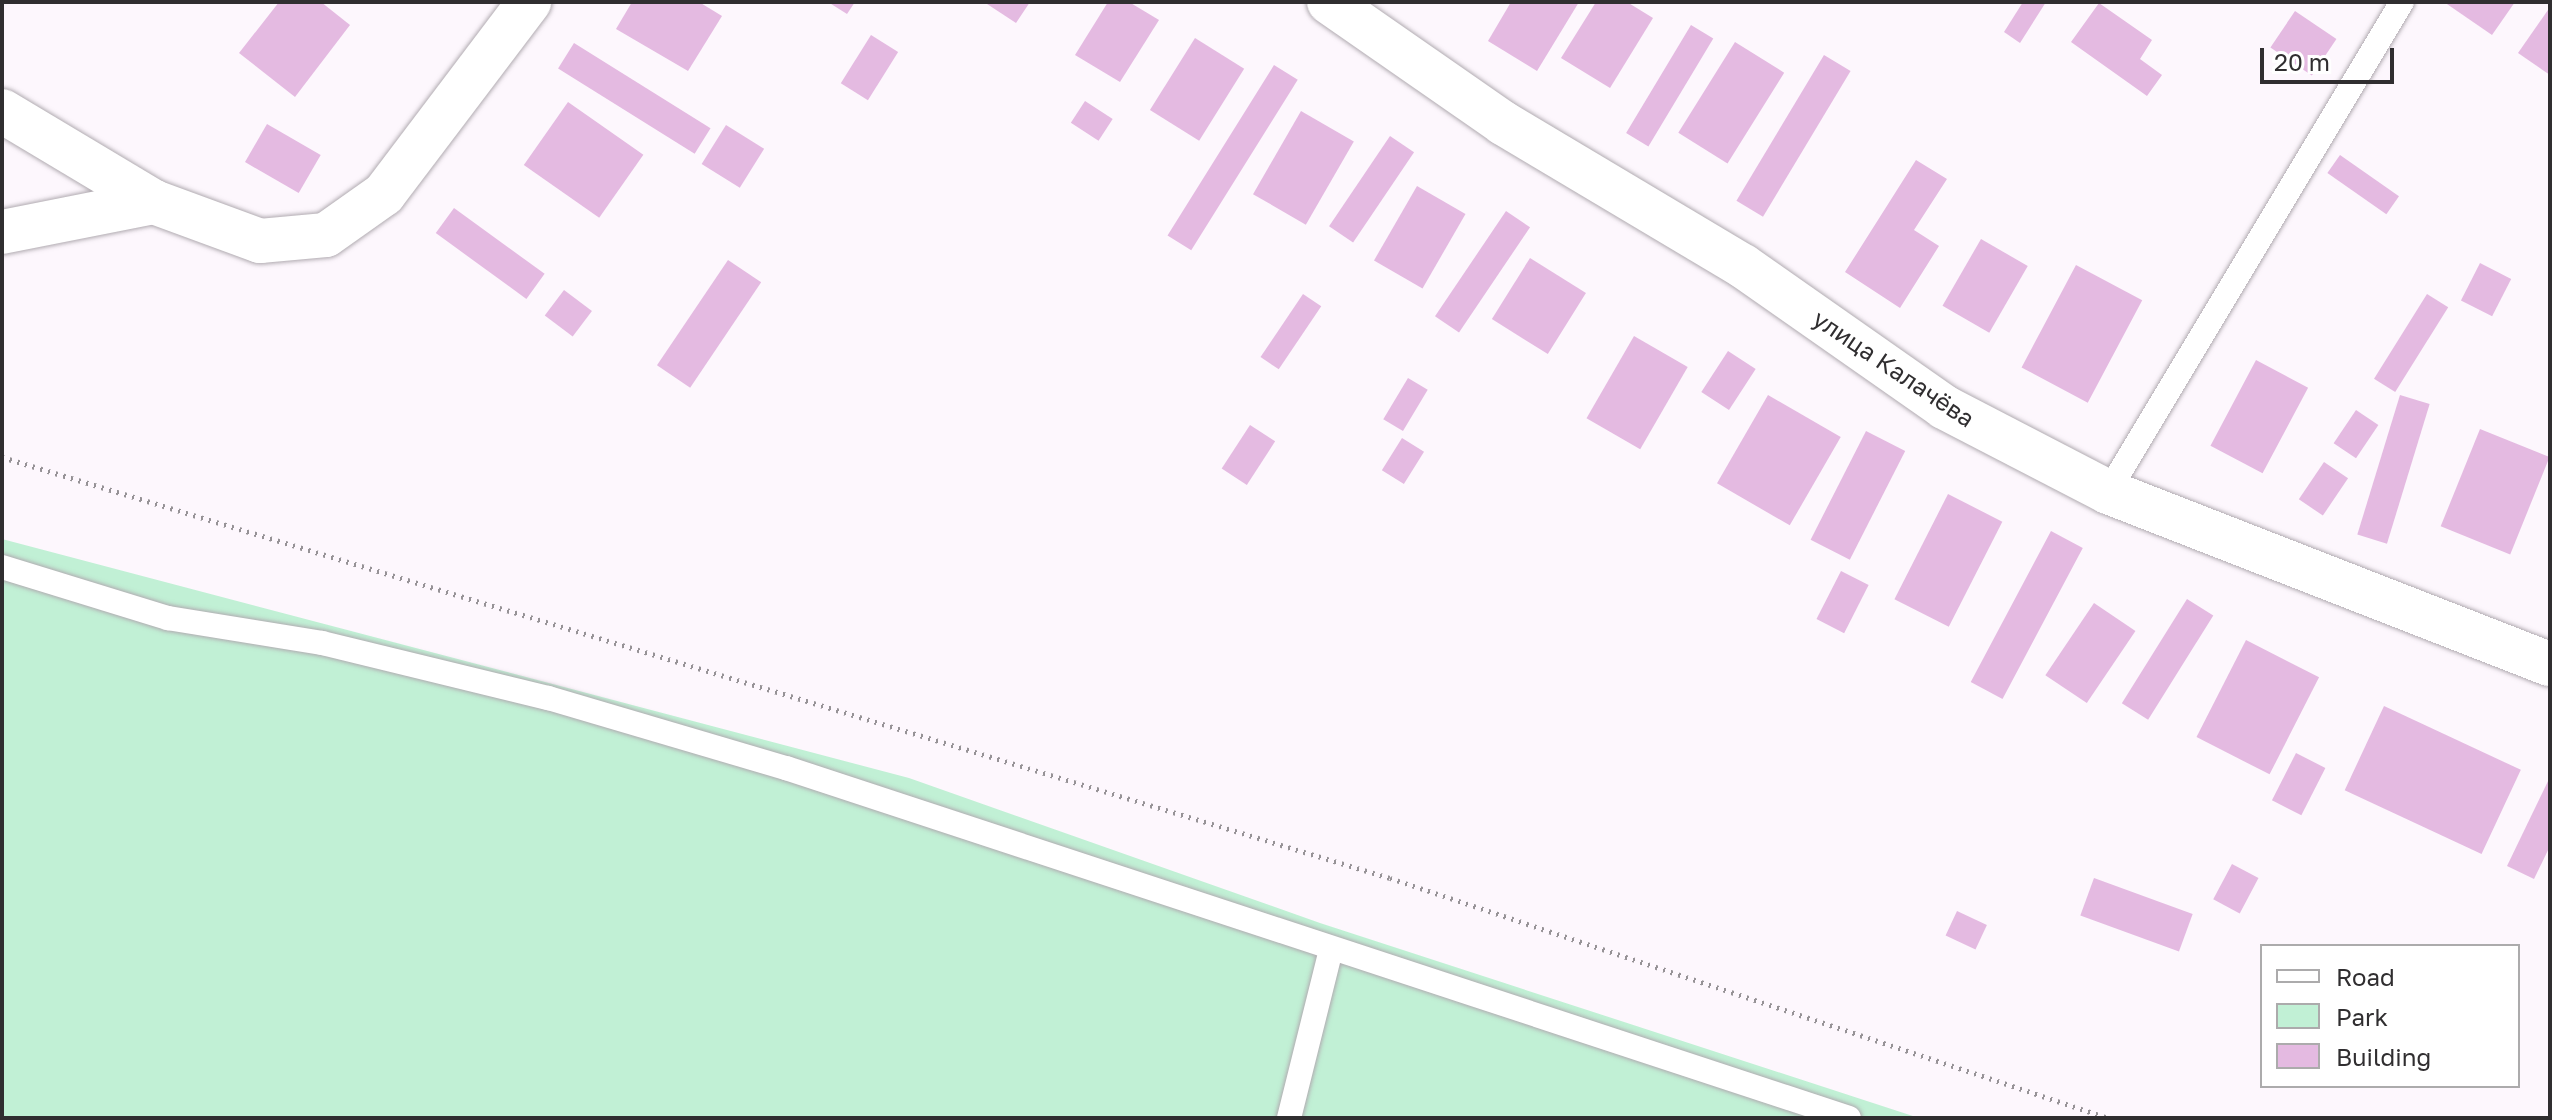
<!DOCTYPE html>
<meta charset="utf-8">
<style>
body{margin:0}
#map{position:relative;width:2552px;height:1120px;overflow:hidden;background:#fdf7fd;font-family:"Golos Text",sans-serif}
div>[style]{position:absolute}
[style*='--x']{left:calc(var(--x)*1px);top:calc(var(--y)*1px);width:calc(var(--w)*1px);rotate:calc(var(--a)*1deg)}
.green>*{inset:0;background:#c1f0d5}
.building>*{inset:0;background:#e4bae1;transform-origin:0 0}
.path>*{height:5px;margin-top:-2.5px;transform-origin:0;background:repeating-linear-gradient(90deg,#969296 0 2px,transparent 0 8px)}
.roads{filter:drop-shadow(0 0 2px #b1abb1) drop-shadow(0 0 2px #b1abb1)}
.service>*{height:24px;margin:-12px;padding:0 12px;transform-origin:12px;border-radius:12px;background:#fff}
.minor>*{height:44px;margin:-22px;padding:0 22px;transform-origin:22px;border-radius:22px;background:#fff}
span{translate:-50% -50%;white-space:nowrap;text-align:center;line-height:1.15;-webkit-text-stroke:6px #fff;paint-order:stroke}
.street-label{font-size:24px;color:#302e30}
.frame{position:absolute;inset:0;border:4px solid #302e30;pointer-events:none}
.legend{position:absolute;left:2260px;top:944px;width:260px;height:144px;box-sizing:border-box;background:#fff;border:2px solid #acabac;margin:0;padding:10px 14px;list-style:none;font-size:24px;color:#302e30}
.legend li{display:flex;align-items:center;gap:16px;height:40px}
.legend b{width:40px;border:2px solid #acabac}
.scale{position:absolute;left:2260px;top:48px;width:134px;height:36px;box-sizing:border-box;border:4px solid #302e30;border-top:0;padding-left:10px;font-size:24px;line-height:28px;white-space:nowrap;color:#302e30;-webkit-text-stroke:6px #fff;paint-order:stroke}
</style>
<div id="map">
<div class="green">
<i style="clip-path:polygon(2px 539px,909px 778px,1320px 923px,1919px 1118px,2px 1118px)"></i>
</div>
<div class="building">
<i style="clip-path:polygon(279px 2px,321px 2px,350px 25px,295px 97px,239px 53px)"></i>
<i style="clip-path:polygon(632px 2px,699px 2px,722px 16px,688px 71px,616px 29px)"></i>
<i style="clip-path:polygon(828px 2px,855px 2px,847px 14px)"></i>
<i style="clip-path:polygon(984px 2px,1030px 2px,1016px 23px)"></i>
<i style="clip-path:polygon(1108px 2px,1129px 2px,1159px 20px,1120px 82px,1075px 55px)"></i>
<i style="clip-path:polygon(1511px 2px,1579px 2px,1537px 71px,1488px 41px)"></i>
<i style="clip-path:polygon(1596px 2px,1627px 2px,1653px 18px,1610px 88px,1561px 58px)"></i>
<i style="clip-path:polygon(2023px 2px,2046px 2px,2020px 43px,2004px 32px)"></i>
<i style="clip-path:polygon(2444px 2px,2515px 2px,2492px 35px)"></i>
<i style="clip-path:polygon(2099px 3px,2152px 40px,2140px 59px,2162px 75px,2147px 96px,2071px 42px)"></i>
<i style="clip-path:polygon(2550px 7px,2550px 75px,2518px 53px)"></i>
<i style="left:2295px;top:11px;width:50px;height:44px;rotate:34deg"></i>
<i style="left:1691px;top:25px;width:26px;height:126px;rotate:31deg"></i>
<i style="left:871px;top:35px;width:32px;height:57px;rotate:32deg"></i>
<i style="left:1195px;top:38px;width:58px;height:85px;rotate:32deg"></i>
<i style="left:1735px;top:42px;width:58px;height:107px;rotate:32deg"></i>
<i style="left:574px;top:43px;width:161px;height:30px;rotate:32deg"></i>
<i style="left:1824px;top:55px;width:31px;height:170px;rotate:31deg"></i>
<i style="left:1274px;top:65px;width:28px;height:201px;rotate:32deg"></i>
<i style="left:1085px;top:101px;width:33px;height:26px;rotate:33deg"></i>
<i style="left:568px;top:102px;width:92px;height:77px;rotate:35deg"></i>
<i style="left:1301px;top:111px;width:61px;height:96px;rotate:30deg"></i>
<i style="left:267px;top:124px;width:62px;height:44px;rotate:30deg"></i>
<i style="left:726px;top:125px;width:45px;height:46px;rotate:32deg"></i>
<i style="left:1390px;top:136px;width:29px;height:109px;rotate:34deg"></i>
<i style="left:2340px;top:155px;width:72px;height:22px;rotate:35deg"></i>
<i style="clip-path:polygon(1916px 160px,1947px 179px,1914px 230px,1939px 246px,1900px 308px,1845px 272px)"></i>
<i style="left:1417px;top:186px;width:56px;height:86px;rotate:30deg"></i>
<i style="left:454px;top:208px;width:112px;height:31px;rotate:36deg"></i>
<i style="left:1506px;top:211px;width:29px;height:127px;rotate:34deg"></i>
<i style="left:1981px;top:239px;width:54px;height:77px;rotate:30deg"></i>
<i style="left:1530px;top:258px;width:66px;height:72px;rotate:32deg"></i>
<i style="left:728px;top:260px;width:40px;height:127px;rotate:34deg"></i>
<i style="left:2480px;top:263px;width:35px;height:42px;rotate:27deg"></i>
<i style="left:2076px;top:265px;width:75px;height:116px;rotate:28deg"></i>
<i style="left:564px;top:290px;width:35px;height:32px;rotate:37deg"></i>
<i style="left:1303px;top:294px;width:22px;height:76px;rotate:34deg"></i>
<i style="left:2427px;top:294px;width:25px;height:100px;rotate:32deg"></i>
<i style="left:1634px;top:336px;width:62px;height:95px;rotate:30deg"></i>
<i style="left:1728px;top:351px;width:33px;height:49px;rotate:33deg"></i>
<i style="left:2256px;top:360px;width:59px;height:97px;rotate:28deg"></i>
<i style="left:1408px;top:378px;width:23px;height:48px;rotate:31deg"></i>
<i style="left:1768px;top:395px;width:84px;height:102px;rotate:30deg"></i>
<i style="left:2400px;top:395px;width:31px;height:146px;rotate:17deg"></i>
<i style="left:2356px;top:410px;width:27px;height:40px;rotate:34deg"></i>
<i style="left:1250px;top:425px;width:30px;height:52px;rotate:33deg"></i>
<i style="left:2480px;top:429px;width:75px;height:105px;rotate:22deg"></i>
<i style="left:1866px;top:431px;width:44px;height:122px;rotate:27deg"></i>
<i style="left:1402px;top:438px;width:26px;height:38px;rotate:32deg"></i>
<i style="left:2324px;top:462px;width:29px;height:45px;rotate:34deg"></i>
<i style="left:1948px;top:494px;width:61px;height:118px;rotate:27deg"></i>
<i style="left:2051px;top:531px;width:36px;height:171px;rotate:28deg"></i>
<i style="left:1841px;top:571px;width:31px;height:54px;rotate:27deg"></i>
<i style="left:2187px;top:599px;width:31px;height:123px;rotate:32deg"></i>
<i style="left:2094px;top:603px;width:50px;height:87px;rotate:34deg"></i>
<i style="left:2246px;top:640px;width:82px;height:109px;rotate:27deg"></i>
<i style="left:2384px;top:706px;width:151px;height:93px;rotate:25deg"></i>
<i style="left:2296px;top:753px;width:33px;height:53px;rotate:27deg"></i>
<i style="clip-path:polygon(2550px 777px,2550px 846px,2534px 879px,2507px 866px)"></i>
<i style="left:2232px;top:864px;width:30px;height:40px;rotate:28deg"></i>
<i style="left:2094px;top:878px;width:105px;height:40px;rotate:20deg"></i>
<i style="left:1957px;top:911px;width:33px;height:27px;rotate:25deg"></i>
</div>
<div class="path">
<i style="--x:2;--y:457;--w:1450;--a:16.87"></i>
<i style="--x:1390;--y:878;--w:757;--a:18.48"></i>
</div>
<div class="roads">
<div class="service">
<i style="--x:2108;--y:492;--w:571;--a:-59.04"></i>
<i style="--x:2;--y:567;--w:174;--a:17.1"></i>
<i style="--x:168;--y:618;--w:156;--a:9.2"></i>
<i style="--x:322;--y:643;--w:233;--a:13.7"></i>
<i style="--x:548;--y:698;--w:248;--a:16.4"></i>
<i style="--x:786;--y:768;--w:1119;--a:18.22"></i>
<i style="--x:1289;--y:1118;--w:174;--a:-76"></i>
</div>
<div class="minor">
<i style="--x:1329;--y:2;--w:212;--a:34.8"></i>
<i style="--x:1503;--y:123;--w:279;--a:30.8"></i>
<i style="--x:1743;--y:266;--w:246;--a:35"></i>
<i style="--x:1944;--y:407;--w:185;--a:27.4"></i>
<i style="--x:2108;--y:492;--w:474;--a:21.3"></i>
<i style="--x:2;--y:111;--w:177;--a:30.9"></i>
<i style="--x:154;--y:202;--w:113;--a:20.2"></i>
<i style="--x:260;--y:241;--w:66;--a:-5.2"></i>
<i style="--x:326;--y:235;--w:71;--a:-35.3"></i>
<i style="--x:384;--y:194;--w:241;--a:-52.9"></i>
<i style="--x:2;--y:232;--w:155;--a:-11.2"></i>
</div>
</div>
<div class="street-label">
<span style="left:1894px;top:368px;rotate:34deg">улица Калачёва</span>
</div>
<div class="frame"></div>
<ul class="legend">
<li><b style="height:10px;background:#fff"></b>Road</li>
<li><b style="height:22px;background:#c1f0d5"></b>Park</li>
<li><b style="height:22px;background:#e4bae1"></b>Building</li>
</ul>
<div class="scale">20 m</div>
</div>
